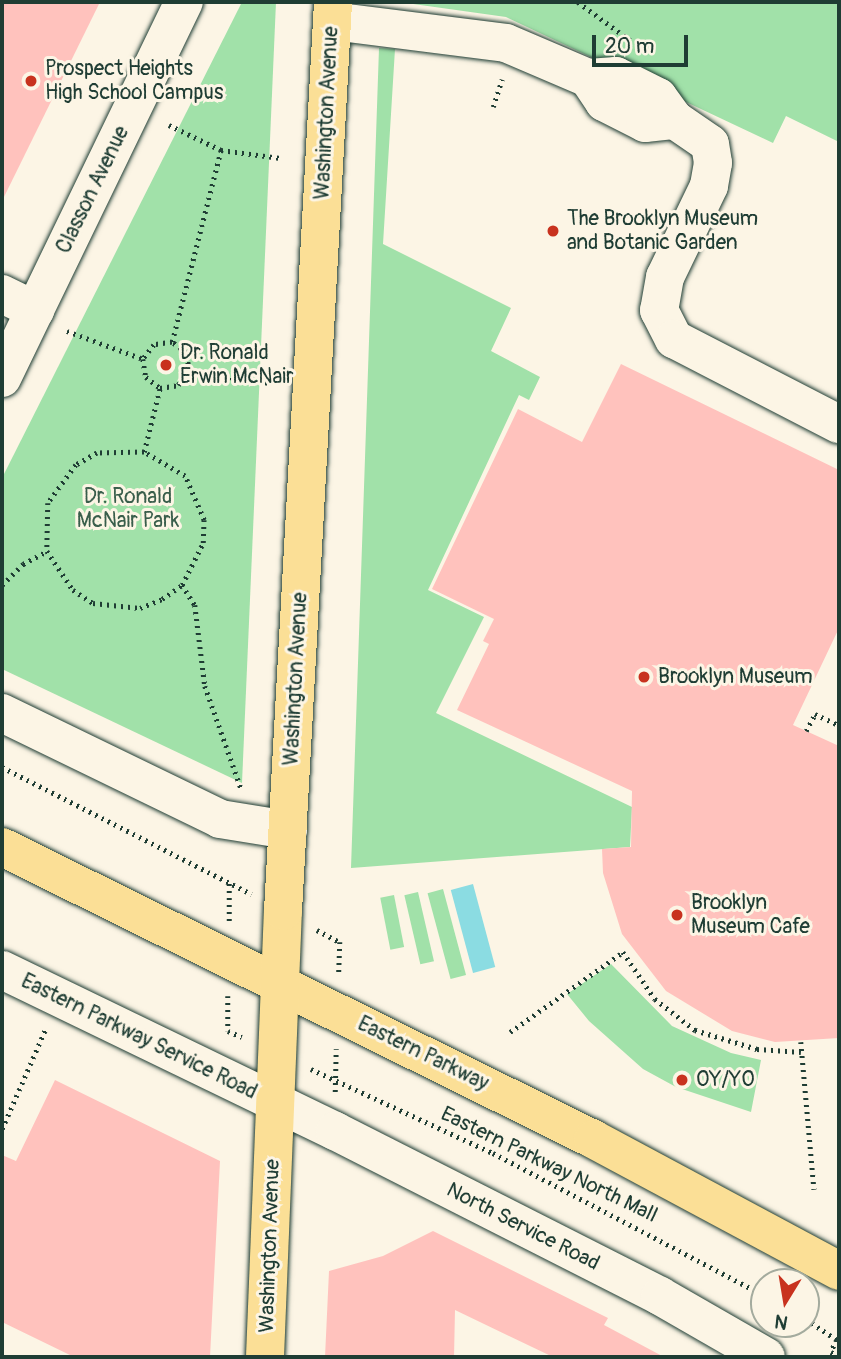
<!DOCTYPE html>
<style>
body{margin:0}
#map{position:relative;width:841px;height:1359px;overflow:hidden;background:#fcf5e5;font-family:Pangolin,sans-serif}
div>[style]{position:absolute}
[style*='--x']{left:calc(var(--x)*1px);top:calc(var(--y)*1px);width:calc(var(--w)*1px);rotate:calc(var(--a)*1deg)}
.green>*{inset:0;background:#a1e1a9;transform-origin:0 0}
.water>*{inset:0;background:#8bdce2;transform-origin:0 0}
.building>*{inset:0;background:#ffc2bd}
.path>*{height:4.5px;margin-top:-2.25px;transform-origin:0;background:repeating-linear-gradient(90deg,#1f3d34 0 2px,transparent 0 7px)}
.roads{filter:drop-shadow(0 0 2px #1f3d34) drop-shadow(0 0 2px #1f3d34)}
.minor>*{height:38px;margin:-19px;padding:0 19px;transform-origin:19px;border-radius:19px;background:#fcf5e5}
.major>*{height:38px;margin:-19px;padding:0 19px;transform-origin:19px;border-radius:19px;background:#fbdf96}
.dots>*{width:19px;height:19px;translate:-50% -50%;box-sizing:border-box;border:4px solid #fcf5e5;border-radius:50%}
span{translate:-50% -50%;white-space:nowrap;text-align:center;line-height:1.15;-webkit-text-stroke:6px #fcf5e5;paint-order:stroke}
.poi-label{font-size:21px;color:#1f3d34}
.left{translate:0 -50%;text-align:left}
.street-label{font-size:21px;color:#1f3d34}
.park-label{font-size:21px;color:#395e4b}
.frame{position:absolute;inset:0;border:4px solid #1f3d34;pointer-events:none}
.north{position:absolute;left:750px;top:1268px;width:70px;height:70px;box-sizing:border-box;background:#fcf5e5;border:2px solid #a4ab9e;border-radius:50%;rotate:191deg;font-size:19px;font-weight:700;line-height:28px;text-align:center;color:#1f3d34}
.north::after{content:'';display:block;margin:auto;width:24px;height:32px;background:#c8321e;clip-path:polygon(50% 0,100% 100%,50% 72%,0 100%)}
.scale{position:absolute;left:592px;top:35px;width:96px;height:32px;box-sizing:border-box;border:4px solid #1f3d34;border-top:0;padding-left:9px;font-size:21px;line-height:24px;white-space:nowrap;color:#1f3d34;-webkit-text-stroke:5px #fcf5e5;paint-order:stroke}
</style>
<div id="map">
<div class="green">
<i style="clip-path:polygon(242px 2px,276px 2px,242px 783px,2px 669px,2px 478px)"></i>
<i style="clip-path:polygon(399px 2px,839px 2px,839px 142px,786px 116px,773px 143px,506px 17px)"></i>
<i style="clip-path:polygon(379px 48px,395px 49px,383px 244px,511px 308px,491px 351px,540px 377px,529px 400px,519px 395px,428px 590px,484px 617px,436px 713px,632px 807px,630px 847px,351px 868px)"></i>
<i style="left:443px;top:889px;width:89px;height:16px;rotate:75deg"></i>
<i style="left:418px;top:892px;width:71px;height:14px;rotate:77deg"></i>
<i style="left:394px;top:895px;width:53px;height:14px;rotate:79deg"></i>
<i style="clip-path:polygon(611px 964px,672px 1026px,731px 1053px,761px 1060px,751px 1112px,676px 1087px,643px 1069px,589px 1021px,567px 994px)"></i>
</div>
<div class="water">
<i style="left:473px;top:884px;width:86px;height:23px;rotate:75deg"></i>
</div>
<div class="building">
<i style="clip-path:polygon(2px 2px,100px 2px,2px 201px)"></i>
<i style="clip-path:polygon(621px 364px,839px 470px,839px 628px,793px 725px,839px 746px,839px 1038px,775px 1042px,732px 1031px,666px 991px,622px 934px,603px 873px,602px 849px,631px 847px,632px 791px,457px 710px,489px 644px,483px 641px,494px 619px,432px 589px,518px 409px,582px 442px)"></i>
<i style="clip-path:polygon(55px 1080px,220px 1161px,210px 1357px,74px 1357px,2px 1322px,2px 1155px,16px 1161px)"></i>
<i style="clip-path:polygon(433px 1231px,608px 1318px,604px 1325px,664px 1357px,553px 1357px,455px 1310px,454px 1357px,325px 1357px,329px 1271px,383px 1256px)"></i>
</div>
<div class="path">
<i style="--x:578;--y:2;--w:69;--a:36.2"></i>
<i style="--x:493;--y:107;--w:29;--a:-72"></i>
<i style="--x:169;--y:125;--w:58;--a:25.7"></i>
<i style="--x:221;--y:150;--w:60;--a:7.7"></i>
<i style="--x:67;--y:331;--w:81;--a:20.2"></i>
<i style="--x:172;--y:342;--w:18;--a:171"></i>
<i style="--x:154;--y:345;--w:18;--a:128"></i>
<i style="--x:143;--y:359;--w:18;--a:81"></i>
<i style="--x:146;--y:377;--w:18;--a:38"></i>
<i style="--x:160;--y:388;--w:18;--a:-9"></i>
<i style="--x:178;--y:385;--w:18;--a:-52"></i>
<i style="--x:189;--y:371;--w:18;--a:-99"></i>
<i style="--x:186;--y:353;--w:18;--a:-142"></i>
<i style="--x:172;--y:342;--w:198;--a:-75.7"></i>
<i style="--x:189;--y:371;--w:82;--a:8.4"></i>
<i style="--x:144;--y:452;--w:47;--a:178.8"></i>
<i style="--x:97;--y:453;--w:24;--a:150"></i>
<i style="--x:76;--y:465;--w:47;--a:126.4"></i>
<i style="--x:48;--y:503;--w:48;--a:91.2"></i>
<i style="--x:47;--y:551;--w:47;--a:56.3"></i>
<i style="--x:73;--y:590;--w:24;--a:33"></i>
<i style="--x:93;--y:603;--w:47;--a:6.1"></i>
<i style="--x:140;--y:608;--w:24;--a:-22"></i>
<i style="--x:162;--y:599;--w:24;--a:-35"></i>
<i style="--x:182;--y:585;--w:47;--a:-63.4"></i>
<i style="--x:203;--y:543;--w:23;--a:-88"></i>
<i style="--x:204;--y:520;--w:48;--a:-113.4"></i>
<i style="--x:185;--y:476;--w:48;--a:-149.7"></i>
<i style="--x:144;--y:452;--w:66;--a:-76"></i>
<i style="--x:2;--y:585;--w:30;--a:-45"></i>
<i style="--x:23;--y:564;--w:27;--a:-28"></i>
<i style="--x:182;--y:585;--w:24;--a:57"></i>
<i style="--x:195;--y:605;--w:82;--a:83"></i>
<i style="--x:205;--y:686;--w:108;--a:70.6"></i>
<i style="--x:806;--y:731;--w:19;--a:-62"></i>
<i style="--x:815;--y:714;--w:26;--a:25"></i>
<i style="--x:2;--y:767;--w:280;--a:27"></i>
<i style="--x:229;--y:921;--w:39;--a:-90"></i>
<i style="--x:317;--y:930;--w:26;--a:28"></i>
<i style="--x:340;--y:942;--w:31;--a:92"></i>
<i style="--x:228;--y:996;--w:35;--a:90"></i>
<i style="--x:228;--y:1031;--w:15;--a:23"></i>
<i style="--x:510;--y:1032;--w:138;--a:-35.3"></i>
<i style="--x:623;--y:952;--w:57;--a:55.8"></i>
<i style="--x:655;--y:999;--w:51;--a:37.8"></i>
<i style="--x:695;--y:1030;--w:65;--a:17"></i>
<i style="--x:757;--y:1049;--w:44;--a:3.9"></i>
<i style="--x:801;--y:1042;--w:148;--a:84.9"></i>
<i style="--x:311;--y:1069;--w:200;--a:24.8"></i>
<i style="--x:493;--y:1153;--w:306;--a:27.7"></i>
<i style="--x:335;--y:1092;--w:43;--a:-88.7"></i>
<i style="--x:2;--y:1129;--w:110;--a:-66.5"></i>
<i style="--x:806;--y:1319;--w:40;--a:34"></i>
<i style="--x:837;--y:1340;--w:13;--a:117"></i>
<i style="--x:831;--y:1352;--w:9;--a:27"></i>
</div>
<div class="roads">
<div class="minor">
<i style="--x:332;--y:21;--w:175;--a:7.2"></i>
<i style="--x:506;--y:43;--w:89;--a:23.1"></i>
<i style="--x:588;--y:78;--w:28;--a:-4"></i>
<i style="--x:616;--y:76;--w:47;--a:26.6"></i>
<i style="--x:658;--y:97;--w:29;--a:54"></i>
<i style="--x:675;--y:120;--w:42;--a:34.4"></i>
<i style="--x:710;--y:144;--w:19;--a:81"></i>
<i style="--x:713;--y:163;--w:23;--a:100"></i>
<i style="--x:709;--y:186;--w:101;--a:115.8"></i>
<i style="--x:665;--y:277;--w:34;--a:100"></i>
<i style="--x:659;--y:310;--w:33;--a:63"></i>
<i style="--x:674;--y:339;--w:186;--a:27.3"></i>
<i style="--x:588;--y:78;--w:29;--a:56"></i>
<i style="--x:604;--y:102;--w:46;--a:27.1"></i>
<i style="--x:645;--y:123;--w:30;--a:-6"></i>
<i style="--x:2;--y:294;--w:37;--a:26"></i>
<i style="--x:2;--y:378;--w:418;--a:-64.2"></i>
<i style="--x:2;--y:713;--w:242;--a:25.9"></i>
<i style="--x:220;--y:819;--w:69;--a:9.2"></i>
<i style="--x:2;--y:970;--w:370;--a:25.8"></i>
<i style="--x:335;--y:1131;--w:364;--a:26.9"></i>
<i style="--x:660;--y:1296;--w:122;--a:29.9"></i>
</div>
<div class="major">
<i style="--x:2;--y:847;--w:659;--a:26.29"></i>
<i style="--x:593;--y:1139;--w:279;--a:28.2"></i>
<i style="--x:265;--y:1357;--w:446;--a:-87.7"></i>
<i style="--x:283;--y:911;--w:910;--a:-86.85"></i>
</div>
</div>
<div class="dots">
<i style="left:31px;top:81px;background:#c8321e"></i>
<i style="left:553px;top:231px;background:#c8321e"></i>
<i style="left:166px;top:365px;background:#c8321e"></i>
<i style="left:644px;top:677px;background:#c8321e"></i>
<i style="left:677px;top:915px;background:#c8321e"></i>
<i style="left:682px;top:1080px;background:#c8321e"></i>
</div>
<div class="poi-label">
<span class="left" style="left:45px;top:81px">Prospect Heights<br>High School Campus</span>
<span class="left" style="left:567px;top:231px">The Brooklyn Museum<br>and Botanic Garden</span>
<span class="left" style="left:180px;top:365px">Dr. Ronald<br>Erwin McNair</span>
<span class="left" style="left:658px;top:677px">Brooklyn Museum</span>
<span class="left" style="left:691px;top:915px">Brooklyn<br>Museum Cafe</span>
<span class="left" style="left:696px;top:1080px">OY/YO</span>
</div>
<div class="street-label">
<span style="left:327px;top:113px;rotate:-87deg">Washington Avenue</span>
<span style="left:93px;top:190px;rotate:-64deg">Classon Avenue</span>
<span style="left:296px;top:679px;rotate:-87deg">Washington Avenue</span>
<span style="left:139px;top:1037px;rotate:26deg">Eastern Parkway Service Road</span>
<span style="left:423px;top:1054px;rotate:26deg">Eastern Parkway</span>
<span style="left:549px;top:1165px;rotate:26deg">Eastern Parkway North Mall</span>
<span style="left:523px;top:1227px;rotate:27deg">North Service Road</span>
<span style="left:270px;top:1246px;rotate:-88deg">Washington Avenue</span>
</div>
<div class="park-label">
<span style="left:128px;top:509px">Dr. Ronald<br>McNair Park</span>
</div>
<div class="frame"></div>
<div class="north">N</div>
<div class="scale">20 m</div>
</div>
